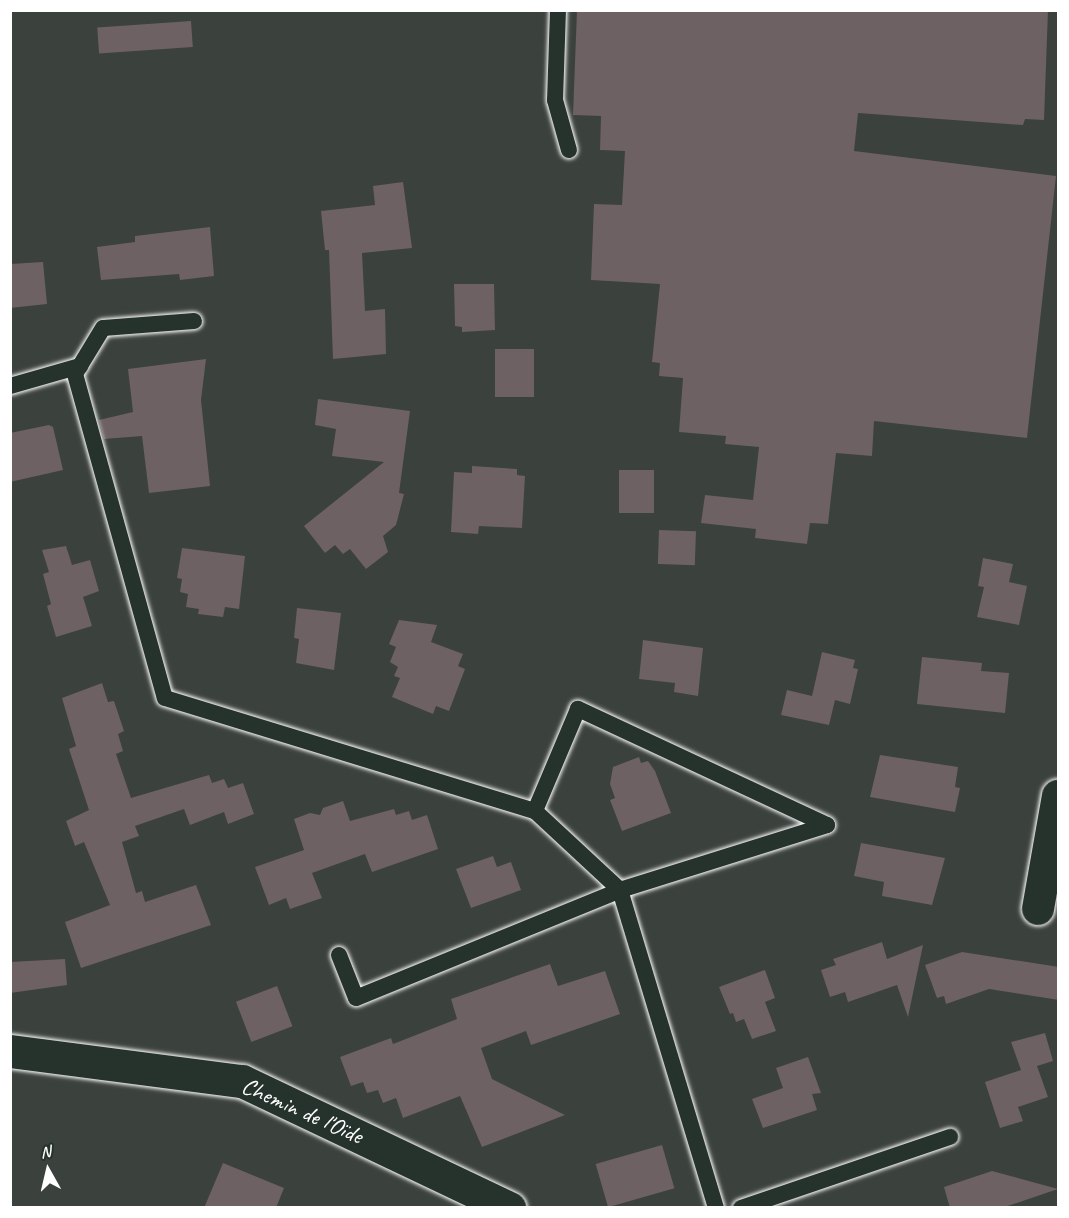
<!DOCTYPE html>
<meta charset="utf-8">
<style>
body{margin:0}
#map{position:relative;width:1069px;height:1218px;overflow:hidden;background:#3b413d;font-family:Caveat,sans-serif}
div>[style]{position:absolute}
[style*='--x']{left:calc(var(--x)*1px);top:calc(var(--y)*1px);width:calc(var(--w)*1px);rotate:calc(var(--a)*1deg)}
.building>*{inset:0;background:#6d6163;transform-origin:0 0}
.roads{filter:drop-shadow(0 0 2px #fff) drop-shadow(0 0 2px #fff)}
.lane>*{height:16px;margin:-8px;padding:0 8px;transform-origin:8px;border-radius:8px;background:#26332d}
.street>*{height:32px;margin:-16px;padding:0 16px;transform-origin:16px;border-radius:16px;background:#26332d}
.secondary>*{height:33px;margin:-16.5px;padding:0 16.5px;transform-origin:16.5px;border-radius:16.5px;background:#26332d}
span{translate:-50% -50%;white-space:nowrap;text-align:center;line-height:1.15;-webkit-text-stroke:4.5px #26332d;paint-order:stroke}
.street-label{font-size:24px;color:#fff}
.frame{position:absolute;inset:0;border:12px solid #fff;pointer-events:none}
.north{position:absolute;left:18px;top:1140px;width:60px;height:60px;-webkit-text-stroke:4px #26332d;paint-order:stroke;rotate:352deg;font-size:16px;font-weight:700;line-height:24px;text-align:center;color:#fff}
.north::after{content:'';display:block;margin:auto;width:21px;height:27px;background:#fff;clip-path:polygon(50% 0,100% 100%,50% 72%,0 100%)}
</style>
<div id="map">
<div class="building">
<i style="clip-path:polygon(577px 10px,1048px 10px,1044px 120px,1025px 119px,1023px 125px,858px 113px,854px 151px,1056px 176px,1027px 438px,874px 421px,872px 456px,836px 453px,828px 524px,810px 523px,807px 544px,755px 538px,756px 529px,701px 523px,705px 495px,753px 500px,759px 447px,725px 444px,726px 436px,679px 432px,683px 378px,659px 376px,660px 363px,652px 362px,660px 284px,591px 280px,594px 204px,622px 205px,625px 151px,600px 150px,601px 116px,573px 115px)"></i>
<i style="left:191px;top:21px;width:26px;height:94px;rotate:86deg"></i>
<i style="clip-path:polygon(403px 182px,412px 248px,362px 253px,365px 311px,385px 309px,386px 354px,333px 359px,329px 250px,325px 250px,321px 211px,375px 205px,373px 186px)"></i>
<i style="clip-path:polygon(210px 227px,214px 276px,180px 280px,179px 274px,101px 280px,97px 247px,135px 242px,135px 236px)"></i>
<i style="clip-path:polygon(43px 262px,47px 304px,10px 308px,10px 264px)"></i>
<i style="clip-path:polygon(454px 284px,494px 284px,495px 330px,462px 332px,462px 327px,455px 326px)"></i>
<i style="left:534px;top:349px;width:48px;height:39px;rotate:90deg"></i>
<i style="clip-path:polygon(206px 359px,201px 400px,210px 486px,149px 493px,142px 436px,104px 439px,99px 420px,133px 412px,128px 369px)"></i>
<i style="clip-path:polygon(318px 399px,410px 411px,399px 493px,404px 494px,396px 525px,383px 536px,388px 552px,366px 569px,350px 549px,343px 554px,335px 545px,325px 553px,304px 526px,384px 462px,332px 456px,336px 429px,315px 425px)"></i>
<i style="clip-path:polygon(49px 425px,53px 427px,63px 470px,10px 482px,10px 433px)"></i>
<i style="clip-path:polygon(472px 466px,517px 469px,517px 475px,525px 476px,522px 528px,479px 526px,478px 534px,451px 532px,454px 472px,472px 473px)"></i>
<i style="left:619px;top:470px;width:35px;height:43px"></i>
<i style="left:659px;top:530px;width:37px;height:34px;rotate:2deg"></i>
<i style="clip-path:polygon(66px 546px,72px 565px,90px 560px,99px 591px,83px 597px,92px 626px,56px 637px,47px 606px,51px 604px,43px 574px,49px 572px,42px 550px)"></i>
<i style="clip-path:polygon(182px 548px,245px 556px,239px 609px,225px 607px,223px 617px,198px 614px,199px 609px,186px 607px,188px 594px,180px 592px,182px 579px,177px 578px)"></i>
<i style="clip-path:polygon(983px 558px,1013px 564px,1009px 582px,1027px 586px,1019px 625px,977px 617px,984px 587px,978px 586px)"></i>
<i style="clip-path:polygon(297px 608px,341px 613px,334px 670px,296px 663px,299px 639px,294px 638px)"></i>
<i style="clip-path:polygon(399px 620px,437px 625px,431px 642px,463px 654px,458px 666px,465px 669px,449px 711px,436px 706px,433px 714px,392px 697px,400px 678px,394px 676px,398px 667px,390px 662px,396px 647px,389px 644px)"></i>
<i style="clip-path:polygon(643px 640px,703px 648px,698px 696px,674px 692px,675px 683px,639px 679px)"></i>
<i style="clip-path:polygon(822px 652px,855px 660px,853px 668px,858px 669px,850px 704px,835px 700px,829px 725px,781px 715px,787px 690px,812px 696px)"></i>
<i style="clip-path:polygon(922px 657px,982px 663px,981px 671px,1009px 673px,1005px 713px,917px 704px)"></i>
<i style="clip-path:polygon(102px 683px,108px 702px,114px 701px,124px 731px,118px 734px,123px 751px,116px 754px,131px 798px,209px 775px,212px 783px,224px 779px,228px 788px,243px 783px,254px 814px,228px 824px,224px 812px,190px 825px,184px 809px,135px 826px,139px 836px,122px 842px,136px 893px,142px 891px,145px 902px,196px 885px,211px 925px,81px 968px,65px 922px,110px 905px,84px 842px,75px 846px,66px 821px,89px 810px,69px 749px,76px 746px,62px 698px)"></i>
<i style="clip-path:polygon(880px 755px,958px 767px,955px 787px,960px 788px,955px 812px,870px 797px)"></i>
<i style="clip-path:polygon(639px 757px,641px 763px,648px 761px,655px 771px,671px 813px,622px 831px,610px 800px,615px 798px,610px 784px,613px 767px)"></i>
<i style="clip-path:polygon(343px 801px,350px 821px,394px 809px,396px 815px,409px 811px,412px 820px,427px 815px,438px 849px,372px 872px,365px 854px,312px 873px,322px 898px,290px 909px,286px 898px,269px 905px,255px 867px,304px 850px,294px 819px,310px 813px,320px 815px,323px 808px)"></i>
<i style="clip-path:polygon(861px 843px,945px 858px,932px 905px,882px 896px,884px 882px,854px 876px)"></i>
<i style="clip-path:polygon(493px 856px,497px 867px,511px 862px,521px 890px,471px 908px,456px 869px)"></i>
<i style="clip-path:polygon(882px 942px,887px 959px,923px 945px,908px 1017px,897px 985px,848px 1002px,845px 992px,830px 997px,821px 970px,836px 965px,833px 959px)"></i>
<i style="clip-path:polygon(962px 952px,1059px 967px,1059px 1000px,989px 989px,946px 1004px,944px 996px,937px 998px,925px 965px)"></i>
<i style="clip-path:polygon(65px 959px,67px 985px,10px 993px,10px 962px)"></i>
<i style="clip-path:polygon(550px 964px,558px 986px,605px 971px,620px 1014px,531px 1045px,526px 1031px,481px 1048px,492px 1079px,565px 1115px,482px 1147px,460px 1096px,403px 1118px,396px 1098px,383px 1103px,378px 1090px,367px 1093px,363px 1082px,351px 1086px,340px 1057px,391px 1038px,393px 1044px,457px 1019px,451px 999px)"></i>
<i style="clip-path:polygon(765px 970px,775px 998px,765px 1002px,776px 1031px,752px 1039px,744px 1019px,736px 1022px,733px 1013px,730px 1014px,719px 987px)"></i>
<i style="left:277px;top:986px;width:43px;height:44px;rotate:69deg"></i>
<i style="clip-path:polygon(1045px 1033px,1053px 1061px,1037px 1066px,1048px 1097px,1018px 1107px,1023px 1121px,1000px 1128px,985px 1082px,1021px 1070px,1011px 1042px)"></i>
<i style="clip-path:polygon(808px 1057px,821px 1093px,812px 1094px,817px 1110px,763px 1128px,752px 1099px,783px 1088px,776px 1068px)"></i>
<i style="left:662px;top:1145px;width:45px;height:69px;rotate:74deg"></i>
<i style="clip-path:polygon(223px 1163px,284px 1188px,276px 1208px,204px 1208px)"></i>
<i style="clip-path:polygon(992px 1171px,1058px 1189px,1002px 1208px,950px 1208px,944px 1187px)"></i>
</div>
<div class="roads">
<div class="lane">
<i style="--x:558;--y:10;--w:90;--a:91.9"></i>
<i style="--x:555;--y:100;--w:52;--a:74.4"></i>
<i style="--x:194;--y:321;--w:91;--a:175.6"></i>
<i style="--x:103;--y:328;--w:54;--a:121.3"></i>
<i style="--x:75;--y:374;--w:336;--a:74.5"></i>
<i style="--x:165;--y:698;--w:387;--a:17"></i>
<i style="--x:535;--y:811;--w:116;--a:42.9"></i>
<i style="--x:620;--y:890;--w:332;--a:73.2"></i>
<i style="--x:10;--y:386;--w:73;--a:-15.9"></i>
<i style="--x:339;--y:955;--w:46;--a:68.4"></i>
<i style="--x:356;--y:998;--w:285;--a:-22.2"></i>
<i style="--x:620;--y:890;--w:217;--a:-17.4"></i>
<i style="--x:827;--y:825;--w:275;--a:-155"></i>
<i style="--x:578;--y:709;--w:111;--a:112.9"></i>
<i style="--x:741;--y:1208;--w:221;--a:-18.8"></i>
</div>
<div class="street">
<i style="--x:1038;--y:909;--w:115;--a:-80"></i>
</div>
<div class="secondary">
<i style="--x:10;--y:1051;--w:234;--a:7.4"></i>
<i style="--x:242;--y:1081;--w:296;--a:25.4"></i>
</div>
</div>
<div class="street-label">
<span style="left:302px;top:1111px;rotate:24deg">Chemin de l'Oïde</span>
</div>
<div class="frame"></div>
<div class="north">N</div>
</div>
